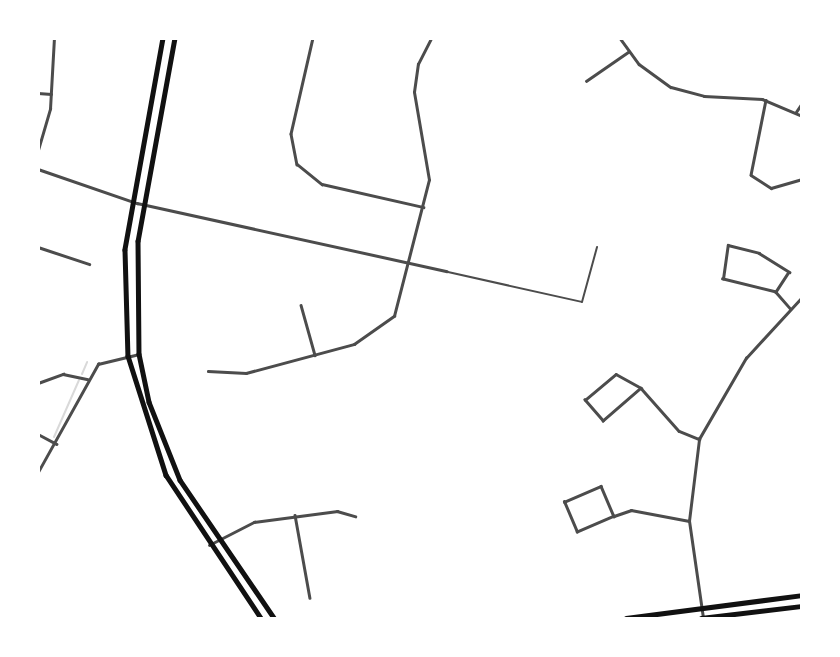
<!DOCTYPE html>
<style>
body{margin:0}
#map{position:relative;width:840px;height:657px;overflow:hidden;background:#fff;font-family:"DM Sans",sans-serif}
div>[style]{position:absolute}
[style*='--x']{left:calc(var(--x)*1px);top:calc(var(--y)*1px);width:calc(var(--w)*1px);rotate:calc(var(--a)*1deg)}
.stream>*{height:2px;margin:-1px;padding:0 1px;transform-origin:1px;border-radius:1px;background:#d9d9d9}
.service>*{height:2px;margin:-1px;padding:0 1px;transform-origin:1px;border-radius:1px;background:#4c4c4c}
.minor>*{height:2.5px;margin:-1.25px;padding:0 1.25px;transform-origin:1.25px;border-radius:1.25px;background:#4c4c4c}
.secondary>*{height:4.5px;margin:-2.25px;padding:0 2.25px;transform-origin:2.25px;border-radius:2.25px;background:#111}
span{translate:-50% -50%;white-space:nowrap;text-align:center;line-height:1.15;-webkit-text-stroke:5px #fff;paint-order:stroke}
.frame{position:absolute;inset:0;border:40px solid #fff;pointer-events:none}
</style>
<div id="map">
<div class="stream">
<i style="--x:82;--y:374;--w:13;--a:-67"></i>
<i style="--x:54;--y:437;--w:62;--a:-66.3"></i>
</div>
<div class="service">
<i style="--x:448;--y:272;--w:137;--a:12.6"></i>
<i style="--x:582;--y:302;--w:57;--a:-74.7"></i>
</div>
<div class="minor">
<i style="--x:313;--y:38;--w:98;--a:102.9"></i>
<i style="--x:291;--y:134;--w:31;--a:79"></i>
<i style="--x:297;--y:164;--w:32;--a:39"></i>
<i style="--x:322;--y:184;--w:104;--a:12.8"></i>
<i style="--x:620;--y:38;--w:32;--a:54"></i>
<i style="--x:639;--y:64;--w:39;--a:36"></i>
<i style="--x:671;--y:87;--w:34;--a:15"></i>
<i style="--x:704;--y:96;--w:58;--a:3"></i>
<i style="--x:762;--y:99;--w:43;--a:23"></i>
<i style="--x:586;--y:81;--w:51;--a:-34.6"></i>
<i style="--x:38;--y:93;--w:13;--a:4"></i>
<i style="--x:766;--y:100;--w:76;--a:101.3"></i>
<i style="--x:751;--y:175;--w:24;--a:33"></i>
<i style="--x:771;--y:188;--w:32;--a:-16"></i>
<i style="--x:796;--y:112;--w:11;--a:-56"></i>
<i style="--x:38;--y:150;--w:43;--a:-73.7"></i>
<i style="--x:50;--y:109;--w:71;--a:-86.8"></i>
<i style="--x:38;--y:169;--w:105;--a:19"></i>
<i style="--x:137;--y:203;--w:317;--a:12.4"></i>
<i style="--x:728;--y:245;--w:32;--a:14"></i>
<i style="--x:759;--y:253;--w:36;--a:32"></i>
<i style="--x:789;--y:272;--w:24;--a:123"></i>
<i style="--x:776;--y:292;--w:55;--a:-166.2"></i>
<i style="--x:723;--y:279;--w:34;--a:-82"></i>
<i style="--x:38;--y:247;--w:54;--a:18.4"></i>
<i style="--x:776;--y:292;--w:21;--a:49"></i>
<i style="--x:301;--y:305;--w:52;--a:74.4"></i>
<i style="--x:208;--y:371;--w:38;--a:3"></i>
<i style="--x:246;--y:373;--w:112;--a:-15"></i>
<i style="--x:354;--y:344;--w:49;--a:-35"></i>
<i style="--x:394;--y:316;--w:140;--a:-75.6"></i>
<i style="--x:429;--y:180;--w:89;--a:-99.7"></i>
<i style="--x:414;--y:92;--w:28;--a:-82"></i>
<i style="--x:418;--y:64;--w:29;--a:-63"></i>
<i style="--x:616;--y:374;--w:29;--a:29"></i>
<i style="--x:641;--y:388;--w:50;--a:139"></i>
<i style="--x:603;--y:421;--w:28;--a:-131"></i>
<i style="--x:585;--y:400;--w:40;--a:-40"></i>
<i style="--x:38;--y:383;--w:27;--a:-20"></i>
<i style="--x:63;--y:374;--w:25;--a:12"></i>
<i style="--x:641;--y:388;--w:57;--a:48.5"></i>
<i style="--x:679;--y:431;--w:22;--a:22"></i>
<i style="--x:38;--y:434;--w:21;--a:28"></i>
<i style="--x:38;--y:472;--w:124;--a:-60.9"></i>
<i style="--x:98;--y:364;--w:42;--a:-13.7"></i>
<i style="--x:601;--y:486;--w:33;--a:67"></i>
<i style="--x:614;--y:516;--w:40;--a:156.6"></i>
<i style="--x:577;--y:532;--w:33;--a:-113"></i>
<i style="--x:564;--y:502;--w:40;--a:-23.4"></i>
<i style="--x:295;--y:515;--w:84;--a:79.8"></i>
<i style="--x:614;--y:516;--w:18;--a:-19"></i>
<i style="--x:631;--y:510;--w:59;--a:10.7"></i>
<i style="--x:209;--y:545;--w:51;--a:-27.1"></i>
<i style="--x:254;--y:522;--w:84;--a:-7.5"></i>
<i style="--x:337;--y:511;--w:19;--a:16"></i>
<i style="--x:703;--y:618;--w:98;--a:-98.2"></i>
<i style="--x:689;--y:521;--w:83;--a:-83"></i>
<i style="--x:699;--y:439;--w:94;--a:-59.9"></i>
<i style="--x:746;--y:358;--w:83;--a:-47.4"></i>
</div>
<div class="secondary">
<i style="--x:163;--y:38;--w:215;--a:100.2"></i>
<i style="--x:125;--y:250;--w:106;--a:88.4"></i>
<i style="--x:128;--y:356;--w:125;--a:72.3"></i>
<i style="--x:166;--y:475;--w:172;--a:56.4"></i>
<i style="--x:175;--y:38;--w:206;--a:100.3"></i>
<i style="--x:138;--y:241;--w:113;--a:89.5"></i>
<i style="--x:139;--y:354;--w:49;--a:78.2"></i>
<i style="--x:149;--y:402;--w:84;--a:68.3"></i>
<i style="--x:180;--y:480;--w:167;--a:55.7"></i>
<i style="--x:626;--y:618;--w:177;--a:-7.4"></i>
<i style="--x:701;--y:618;--w:102;--a:-6.8"></i>
</div>
<div class="frame"></div>
</div>
